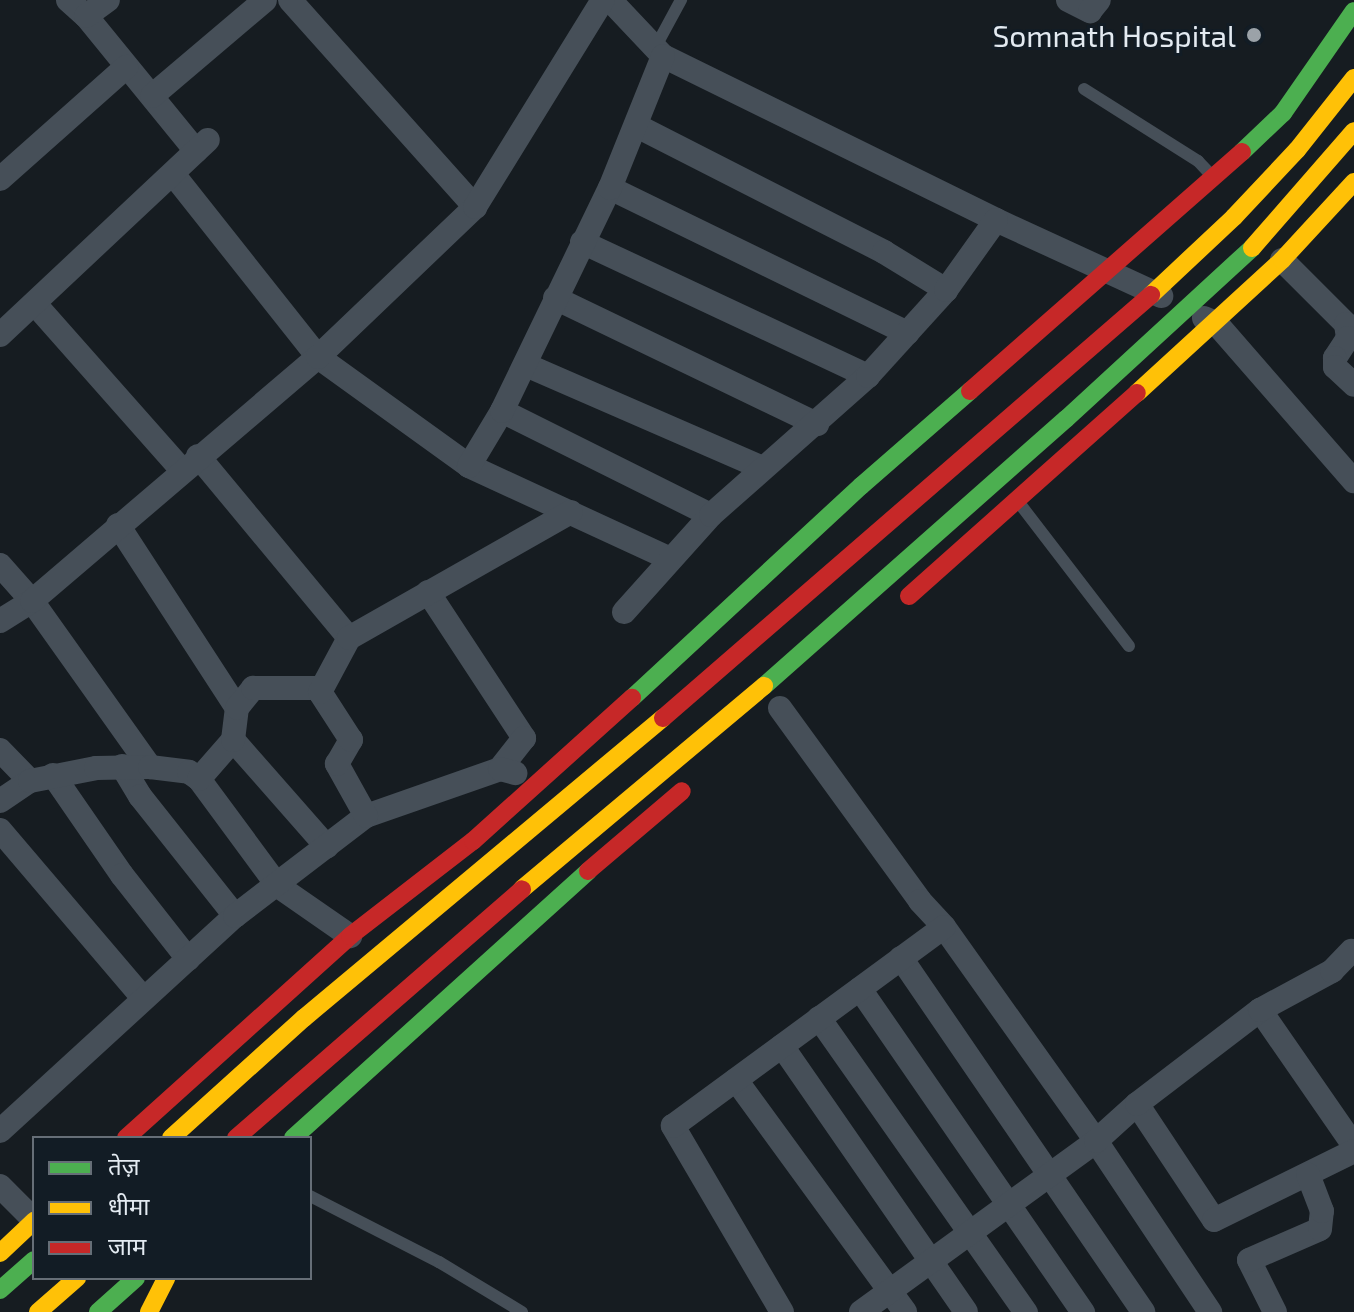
<!DOCTYPE html>
<meta charset="utf-8">
<style>
body{margin:0}
#map{position:relative;width:1354px;height:1312px;overflow:hidden;background:#161c21;font-family:"Exo 2","Noto Sans Devanagari",sans-serif}
div>[style]{position:absolute}
[style*='--x']{left:calc(var(--x)*1px);top:calc(var(--y)*1px);width:calc(var(--w)*1px);rotate:calc(var(--a)*1deg)}
.lane>*{height:12px;margin:-6px;padding:0 6px;transform-origin:6px;border-radius:6px;background:#464f58}
.street>*{height:24px;margin:-12px;padding:0 12px;transform-origin:12px;border-radius:12px;background:#464f58}
.fast>*{height:18px;margin:-9px;padding:0 9px;transform-origin:9px;border-radius:9px;background:#4caf50}
.slow>*{height:18px;margin:-9px;padding:0 9px;transform-origin:9px;border-radius:9px;background:#ffc107}
.jam>*{height:18px;margin:-9px;padding:0 9px;transform-origin:9px;border-radius:9px;background:#c62828}
.fast-bridge>*{height:18px;margin:-9px;padding:0 9px;transform-origin:9px;border-radius:9px;background:#4caf50}
.dots>*{width:22px;height:22px;translate:-50% -50%;box-sizing:border-box;border:4px solid #121c25;border-radius:50%}
span{translate:-50% -50%;white-space:nowrap;text-align:center;line-height:1.15;-webkit-text-stroke:6px #121c25;paint-order:stroke}
.poi-label{font-size:30px;color:#e3eaf1}
.right{translate:-100% -50%;text-align:right}
.legend{position:absolute;left:32px;top:1136px;width:280px;height:144px;box-sizing:border-box;background:#121c25;border:2px solid #666e77;margin:0;padding:10px 14px;list-style:none;font-size:24px;color:#e3eaf1}
.legend li{display:flex;align-items:center;gap:16px;height:40px}
.legend b{width:40px;border:2px solid #666e77}
</style>
<div id="map">
<div class="lane">
<i style="--x:655;--y:48;--w:55;--a:-61.6"></i>
<i style="--x:1084;--y:89;--w:135;--a:32.3"></i>
<i style="--x:1198;--y:161;--w:16;--a:47"></i>
<i style="--x:1020;--y:504;--w:179;--a:52.5"></i>
<i style="--x:310;--y:1196;--w:145;--a:27.1"></i>
<i style="--x:439;--y:1262;--w:97;--a:31.1"></i>
</div>
<div class="street">
<i style="--x:68;--y:0;--w:24;--a:42"></i>
<i style="--x:86;--y:16;--w:174;--a:50.8"></i>
<i style="--x:290;--y:0;--w:278;--a:48.2"></i>
<i style="--x:610;--y:0;--w:77;--a:46.6"></i>
<i style="--x:663;--y:56;--w:371;--a:26.2"></i>
<i style="--x:996;--y:220;--w:182;--a:24.7"></i>
<i style="--x:1068;--y:0;--w:25;--a:27"></i>
<i style="--x:1090;--y:11;--w:14;--a:-51"></i>
<i style="--x:86;--y:16;--w:27;--a:-36"></i>
<i style="--x:152;--y:96;--w:148;--a:-40.3"></i>
<i style="--x:637;--y:126;--w:277;--a:27"></i>
<i style="--x:884;--y:252;--w:73;--a:31.5"></i>
<i style="--x:173;--y:174;--w:233;--a:51.6"></i>
<i style="--x:318;--y:357;--w:186;--a:35.8"></i>
<i style="--x:469;--y:466;--w:221;--a:24.8"></i>
<i style="--x:0;--y:179;--w:169;--a:-41.6"></i>
<i style="--x:610;--y:188;--w:331;--a:26"></i>
<i style="--x:582;--y:242;--w:316;--a:25.1"></i>
<i style="--x:1282;--y:260;--w:91;--a:45"></i>
<i style="--x:1346;--y:324;--w:14;--a:82"></i>
<i style="--x:1348;--y:338;--w:24;--a:123"></i>
<i style="--x:1335;--y:358;--w:9;--a:90"></i>
<i style="--x:1335;--y:367;--w:26;--a:43"></i>
<i style="--x:555;--y:298;--w:291;--a:25.7"></i>
<i style="--x:35;--y:304;--w:222;--a:48.5"></i>
<i style="--x:1204;--y:318;--w:13;--a:23"></i>
<i style="--x:1216;--y:323;--w:210;--a:48.9"></i>
<i style="--x:0;--y:335;--w:285;--a:-43.2"></i>
<i style="--x:526;--y:365;--w:258;--a:23.5"></i>
<i style="--x:502;--y:411;--w:233;--a:26.5"></i>
<i style="--x:198;--y:456;--w:236;--a:50.3"></i>
<i style="--x:469;--y:466;--w:64;--a:-59"></i>
<i style="--x:502;--y:411;--w:248;--a:-64.2"></i>
<i style="--x:610;--y:188;--w:142;--a:-68.1"></i>
<i style="--x:118;--y:525;--w:218;--a:57"></i>
<i style="--x:0;--y:565;--w:48;--a:48.4"></i>
<i style="--x:32;--y:601;--w:204;--a:54.6"></i>
<i style="--x:428;--y:592;--w:175;--a:56.7"></i>
<i style="--x:524;--y:738;--w:39;--a:128"></i>
<i style="--x:624;--y:612;--w:130;--a:-48.1"></i>
<i style="--x:711;--y:515;--w:210;--a:-41.5"></i>
<i style="--x:868;--y:376;--w:116;--a:-47.8"></i>
<i style="--x:946;--y:290;--w:86;--a:-54.5"></i>
<i style="--x:0;--y:621;--w:38;--a:-32"></i>
<i style="--x:32;--y:601;--w:376;--a:-40.5"></i>
<i style="--x:318;--y:357;--w:217;--a:-43.7"></i>
<i style="--x:475;--y:207;--w:243;--a:-58.3"></i>
<i style="--x:780;--y:708;--w:238;--a:54"></i>
<i style="--x:920;--y:901;--w:35;--a:47"></i>
<i style="--x:944;--y:927;--w:262;--a:54.6"></i>
<i style="--x:1096;--y:1141;--w:206;--a:56.3"></i>
<i style="--x:233;--y:740;--w:142;--a:48.7"></i>
<i style="--x:0;--y:750;--w:43;--a:45.9"></i>
<i style="--x:122;--y:766;--w:35;--a:59"></i>
<i style="--x:140;--y:796;--w:153;--a:51.6"></i>
<i style="--x:53;--y:775;--w:121;--a:55.4"></i>
<i style="--x:122;--y:875;--w:107;--a:51.8"></i>
<i style="--x:199;--y:779;--w:133;--a:53.6"></i>
<i style="--x:278;--y:886;--w:88;--a:34.8"></i>
<i style="--x:0;--y:801;--w:36;--a:-34"></i>
<i style="--x:30;--y:781;--w:67;--a:-11.1"></i>
<i style="--x:96;--y:768;--w:54;--a:-1.1"></i>
<i style="--x:150;--y:767;--w:39;--a:7"></i>
<i style="--x:189;--y:772;--w:12;--a:35"></i>
<i style="--x:199;--y:779;--w:52;--a:-48.9"></i>
<i style="--x:233;--y:740;--w:32;--a:-83"></i>
<i style="--x:237;--y:708;--w:26;--a:-51"></i>
<i style="--x:253;--y:688;--w:69;--a:0"></i>
<i style="--x:366;--y:816;--w:142;--a:-19.3"></i>
<i style="--x:500;--y:769;--w:16;--a:15"></i>
<i style="--x:0;--y:830;--w:221;--a:49.6"></i>
<i style="--x:901;--y:958;--w:429;--a:55.6"></i>
<i style="--x:860;--y:989;--w:393;--a:55.4"></i>
<i style="--x:1260;--y:1010;--w:165;--a:55.3"></i>
<i style="--x:819;--y:1018;--w:360;--a:54.9"></i>
<i style="--x:782;--y:1046;--w:323;--a:55.3"></i>
<i style="--x:736;--y:1080;--w:287;--a:53.9"></i>
<i style="--x:1137;--y:1104;--w:139;--a:56.4"></i>
<i style="--x:1214;--y:1220;--w:156;--a:-26.2"></i>
<i style="--x:0;--y:1131;--w:319;--a:-42.5"></i>
<i style="--x:235;--y:916;--w:165;--a:-37.4"></i>
<i style="--x:366;--y:816;--w:60;--a:-119.1"></i>
<i style="--x:337;--y:764;--w:28;--a:-60"></i>
<i style="--x:351;--y:740;--w:57;--a:-122.9"></i>
<i style="--x:320;--y:692;--w:61;--a:-61.8"></i>
<i style="--x:349;--y:638;--w:255;--a:-29.6"></i>
<i style="--x:0;--y:1186;--w:48;--a:45"></i>
<i style="--x:782;--y:1312;--w:216;--a:-120.4"></i>
<i style="--x:673;--y:1126;--w:336;--a:-36.3"></i>
<i style="--x:861;--y:1312;--w:291;--a:-36"></i>
<i style="--x:1096;--y:1141;--w:55;--a:-42.1"></i>
<i style="--x:1137;--y:1104;--w:155;--a:-37.4"></i>
<i style="--x:1260;--y:1010;--w:82;--a:-28.4"></i>
<i style="--x:1332;--y:971;--w:28;--a:-46"></i>
<i style="--x:1275;--y:1312;--w:58;--a:-116.6"></i>
<i style="--x:1249;--y:1260;--w:77;--a:-23.6"></i>
<i style="--x:1320;--y:1229;--w:18;--a:-84"></i>
<i style="--x:1322;--y:1211;--w:39;--a:-111"></i>
</div>
<div class="fast">
<i style="--x:1242;--y:152;--w:57;--a:-43.6"></i>
<i style="--x:1283;--y:113;--w:124;--a:-55.2"></i>
<i style="--x:764;--y:686;--w:403;--a:-41.5"></i>
<i style="--x:1066;--y:419;--w:253;--a:-42.6"></i>
<i style="--x:632;--y:698;--w:312;--a:-42.8"></i>
<i style="--x:861;--y:486;--w:145;--a:-41.1"></i>
<i style="--x:293;--y:1138;--w:398;--a:-42.1"></i>
<i style="--x:98;--y:1312;--w:51;--a:-41.8"></i>
</div>
<div class="slow">
<i style="--x:1252;--y:248;--w:155;--a:-48.9"></i>
<i style="--x:1151;--y:295;--w:114;--a:-43.2"></i>
<i style="--x:1234;--y:217;--w:92;--a:-46.8"></i>
<i style="--x:1297;--y:150;--w:92;--a:-51.6"></i>
<i style="--x:1137;--y:393;--w:197;--a:-42.5"></i>
<i style="--x:1282;--y:260;--w:106;--a:-47.3"></i>
<i style="--x:522;--y:889;--w:316;--a:-40"></i>
<i style="--x:171;--y:1138;--w:179;--a:-42.1"></i>
<i style="--x:304;--y:1018;--w:468;--a:-39.9"></i>
<i style="--x:0;--y:1253;--w:47;--a:-43.3"></i>
<i style="--x:38;--y:1312;--w:52;--a:-41.1"></i>
<i style="--x:149;--y:1312;--w:38;--a:-63"></i>
</div>
<div class="jam">
<i style="--x:970;--y:391;--w:362;--a:-41.3"></i>
<i style="--x:909;--y:596;--w:305;--a:-41.7"></i>
<i style="--x:663;--y:718;--w:646;--a:-40.92"></i>
<i style="--x:588;--y:871;--w:123;--a:-40.4"></i>
<i style="--x:126;--y:1138;--w:302;--a:-42"></i>
<i style="--x:350;--y:936;--w:155;--a:-37.7"></i>
<i style="--x:473;--y:841;--w:214;--a:-42"></i>
<i style="--x:236;--y:1138;--w:379;--a:-41"></i>
</div>
<div class="fast-bridge">
<i style="--x:0;--y:1290;--w:45;--a:-41.4"></i>
</div>
<div class="dots">
<i style="left:1254px;top:35px;background:#9ba2a8"></i>
</div>
<div class="poi-label">
<span class="right" style="left:1236px;top:35px">Somnath Hospital</span>
</div>
<ul class="legend">
<li><b style="height:10px;background:#4caf50"></b>तेज़</li>
<li><b style="height:10px;background:#ffc107"></b>धीमा</li>
<li><b style="height:10px;background:#c62828"></b>जाम</li>
</ul>
</div>
